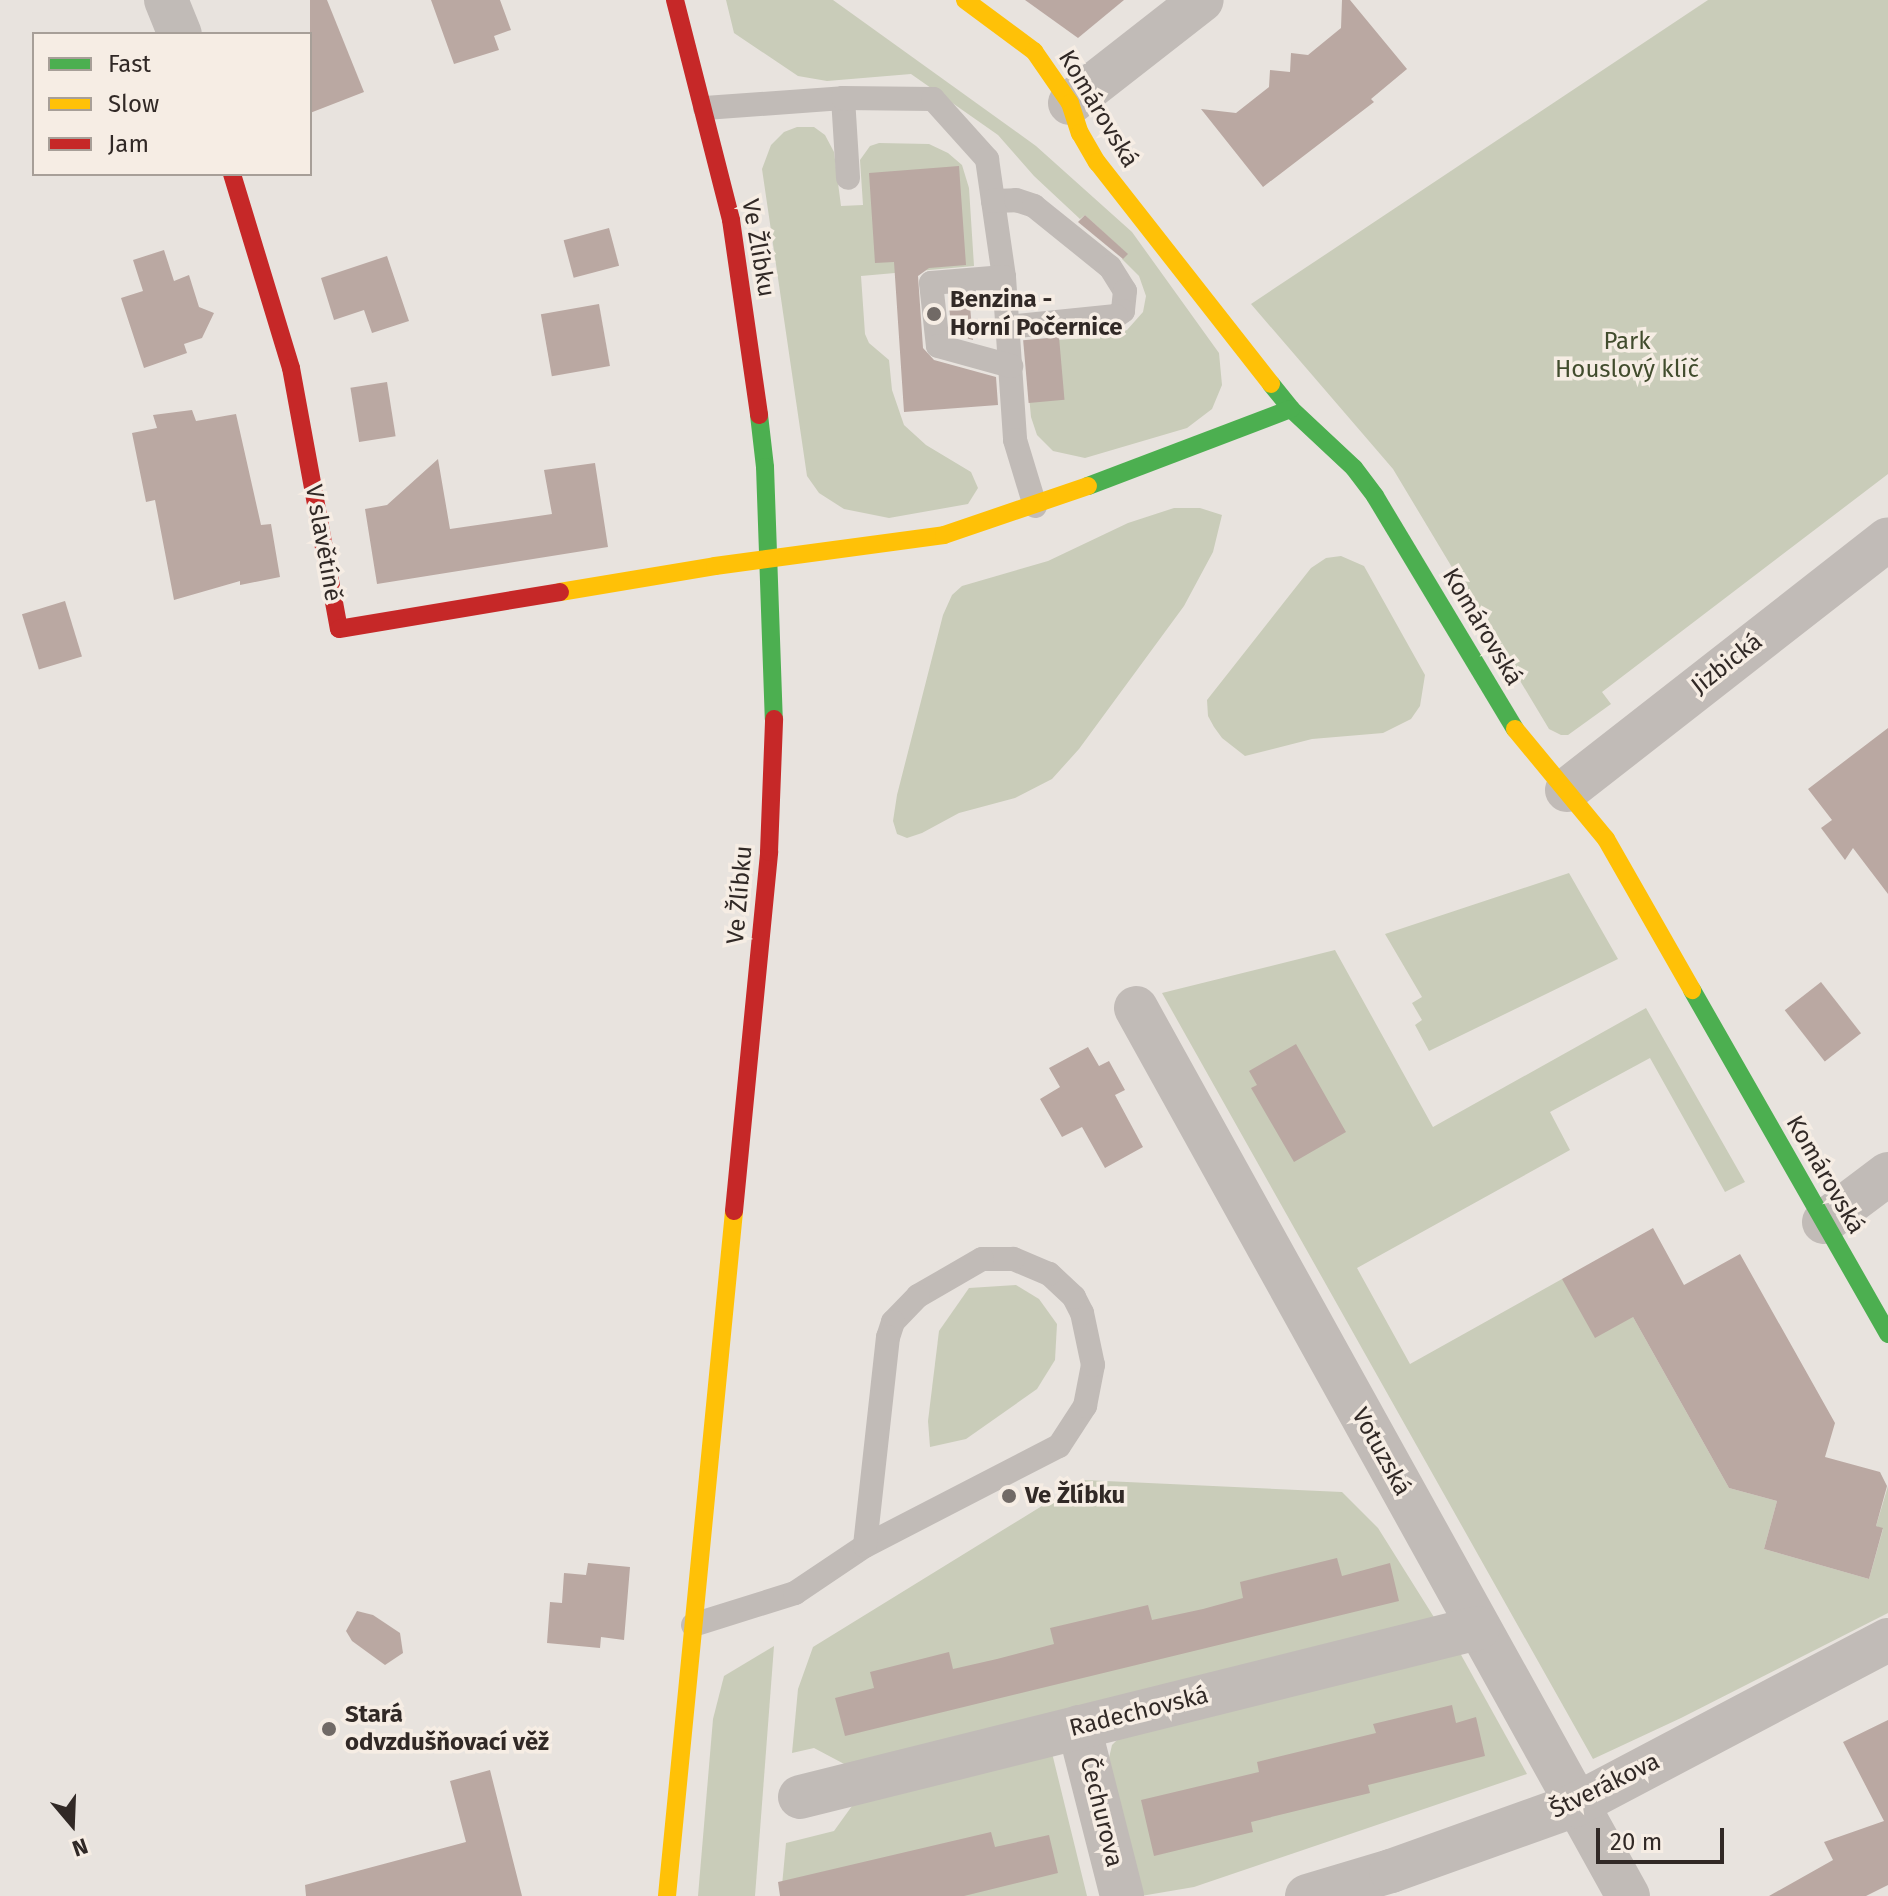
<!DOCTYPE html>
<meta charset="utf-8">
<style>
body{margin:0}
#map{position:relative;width:1888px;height:1896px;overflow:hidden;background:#e8e3de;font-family:"Fira Sans",sans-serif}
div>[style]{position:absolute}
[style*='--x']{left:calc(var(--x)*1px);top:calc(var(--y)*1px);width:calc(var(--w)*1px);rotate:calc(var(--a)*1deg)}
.green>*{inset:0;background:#c9ccb9}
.building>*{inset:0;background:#baa8a2;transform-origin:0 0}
.lane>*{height:24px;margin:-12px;padding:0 12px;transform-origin:12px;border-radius:12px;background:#c1bbb7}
.street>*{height:44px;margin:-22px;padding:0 22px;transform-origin:22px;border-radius:22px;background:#c1bbb7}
.fast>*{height:18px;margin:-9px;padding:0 9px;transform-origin:9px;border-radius:9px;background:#4caf50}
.slow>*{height:18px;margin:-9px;padding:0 9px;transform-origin:9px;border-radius:9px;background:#ffc107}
.jam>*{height:18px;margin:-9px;padding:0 9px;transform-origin:9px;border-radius:9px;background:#c62828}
.dots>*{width:22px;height:22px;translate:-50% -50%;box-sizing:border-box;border:4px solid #f6ede4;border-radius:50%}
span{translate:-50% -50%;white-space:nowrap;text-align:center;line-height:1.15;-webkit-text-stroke:7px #f6ede4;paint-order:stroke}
.street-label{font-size:24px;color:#312926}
.poi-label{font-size:24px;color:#312926;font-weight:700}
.left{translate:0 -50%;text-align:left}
.park-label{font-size:24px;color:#414c2d}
.legend{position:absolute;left:32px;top:32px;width:280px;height:144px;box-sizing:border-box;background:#f6ede4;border:2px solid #a79f98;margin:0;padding:10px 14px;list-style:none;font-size:24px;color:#312926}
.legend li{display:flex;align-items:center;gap:16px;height:40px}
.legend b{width:40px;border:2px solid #a79f98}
.north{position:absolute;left:32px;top:1784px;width:80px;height:80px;-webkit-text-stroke:6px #f6ede4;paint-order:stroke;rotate:161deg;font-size:22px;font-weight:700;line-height:32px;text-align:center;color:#312926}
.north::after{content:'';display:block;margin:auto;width:28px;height:36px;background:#312926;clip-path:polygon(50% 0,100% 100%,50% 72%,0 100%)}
.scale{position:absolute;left:1596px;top:1828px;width:128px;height:36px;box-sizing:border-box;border:4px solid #312926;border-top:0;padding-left:10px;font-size:24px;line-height:28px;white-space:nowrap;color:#312926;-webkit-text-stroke:6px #f6ede4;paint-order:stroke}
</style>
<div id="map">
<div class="green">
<i style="clip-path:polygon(726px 0,833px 0,1036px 146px,1132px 232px,1219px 353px,1222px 385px,1212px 409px,1187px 428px,1085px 458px,1053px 451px,1037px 435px,1031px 417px,1028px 385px,1032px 342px,1109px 336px,1127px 330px,1143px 312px,1146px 296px,1139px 276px,1122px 259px,1127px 254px,1085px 215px,1080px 219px,1034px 176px,998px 135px,911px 74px,827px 81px,798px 76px,734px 33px)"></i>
<i style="clip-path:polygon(1708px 0,1888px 0,1888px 474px,1602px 692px,1611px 704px,1568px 735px,1561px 735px,1549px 729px,1393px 469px,1251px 304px)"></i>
<i style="clip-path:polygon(797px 127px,814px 127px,825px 135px,834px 152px,841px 206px,863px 205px,860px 160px,870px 146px,879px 143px,929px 144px,948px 153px,962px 165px,969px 188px,974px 266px,861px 276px,865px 334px,869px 343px,889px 360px,892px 390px,904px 425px,926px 445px,971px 472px,978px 488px,968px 504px,889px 518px,844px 509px,819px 493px,807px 476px,762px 169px,771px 145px,784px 132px)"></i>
<i style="clip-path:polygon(1174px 508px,1200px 508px,1222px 515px,1213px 552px,1184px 606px,1079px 749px,1052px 779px,1015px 798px,959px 813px,922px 833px,907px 838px,897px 834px,893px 821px,897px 795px,943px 615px,952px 595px,962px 586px,1048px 561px,1128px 523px)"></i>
<i style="clip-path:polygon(1341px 556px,1364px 566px,1425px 675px,1420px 706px,1411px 719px,1383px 733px,1312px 739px,1245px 756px,1222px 738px,1214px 727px,1208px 716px,1207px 700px,1311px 568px,1326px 558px)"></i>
<i style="clip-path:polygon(1569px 873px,1618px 959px,1429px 1051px,1415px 1025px,1422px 1020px,1412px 1003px,1422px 997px,1385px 934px)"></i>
<i style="clip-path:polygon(1335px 950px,1433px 1127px,1646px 1008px,1745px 1182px,1725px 1192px,1650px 1058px,1550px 1112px,1570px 1150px,1357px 1268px,1410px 1364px,1562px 1279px,1633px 1317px,1729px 1488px,1777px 1501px,1764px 1549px,1869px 1579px,1883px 1529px,1876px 1526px,1888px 1486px,1888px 1613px,1681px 1718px,1593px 1759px,1162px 993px)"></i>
<i style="clip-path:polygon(1016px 1285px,1039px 1299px,1057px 1324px,1055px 1360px,1037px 1389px,966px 1439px,930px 1447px,928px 1421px,939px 1331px,969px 1288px)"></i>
<i style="clip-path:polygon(1084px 1480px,1342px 1492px,1378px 1528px,1437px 1622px,848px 1766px,814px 1748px,792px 1753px,798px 1689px,813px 1647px)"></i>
<i style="clip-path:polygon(774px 1646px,755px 1896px,698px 1896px,713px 1719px,724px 1676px)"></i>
<i style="clip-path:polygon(1460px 1653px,1527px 1774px,1194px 1887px,1141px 1896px,1109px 1758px,1112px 1745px,1119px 1738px)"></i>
<i style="clip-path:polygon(1052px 1753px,1087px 1896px,781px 1896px,786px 1843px,834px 1831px,857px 1799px)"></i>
</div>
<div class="building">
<i style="clip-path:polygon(310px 0,327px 0,364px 92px,310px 113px)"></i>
<i style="clip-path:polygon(431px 0,500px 0,511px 30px,494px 36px,499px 50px,454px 64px)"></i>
<i style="clip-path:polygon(1025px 0,1124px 0,1078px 38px)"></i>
<i style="clip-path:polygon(1342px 0,1350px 0,1407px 69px,1371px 99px,1374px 102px,1263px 187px,1201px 109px,1236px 113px,1269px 87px,1270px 70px,1290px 72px,1291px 53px,1308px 55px,1341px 28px)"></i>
<i style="clip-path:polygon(959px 166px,966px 265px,929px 268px,918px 276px,923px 348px,934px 360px,996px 377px,998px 405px,904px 412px,894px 262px,875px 263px,869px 173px)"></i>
<i style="clip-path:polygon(1085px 215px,1128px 254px,1123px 259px,1078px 222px)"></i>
<i style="left:609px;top:228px;width:39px;height:47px;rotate:75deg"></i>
<i style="clip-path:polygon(164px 250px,174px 281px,189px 275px,199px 307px,214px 313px,202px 338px,184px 344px,187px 353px,144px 368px,121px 298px,143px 291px,133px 260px)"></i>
<i style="clip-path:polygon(387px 256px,409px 321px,372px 333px,364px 310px,334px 320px,321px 278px)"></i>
<i style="clip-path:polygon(969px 295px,973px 340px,952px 334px,948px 297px)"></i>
<i style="left:599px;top:304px;width:63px;height:59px;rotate:80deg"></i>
<i style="left:1059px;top:337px;width:63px;height:36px;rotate:85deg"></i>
<i style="left:387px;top:382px;width:55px;height:37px;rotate:81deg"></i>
<i style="clip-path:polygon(192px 410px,196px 421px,236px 414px,261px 525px,271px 524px,280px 577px,240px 585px,240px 581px,174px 600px,155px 500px,146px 502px,132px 433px,157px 428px,153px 415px)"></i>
<i style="clip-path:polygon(438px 459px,450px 529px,552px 514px,544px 470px,595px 463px,608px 547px,377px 584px,365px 509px,387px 505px)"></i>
<i style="left:65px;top:601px;width:58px;height:45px;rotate:73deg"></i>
<i style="clip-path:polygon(1888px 728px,1888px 894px,1853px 848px,1845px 860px,1821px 828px,1832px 820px,1808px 789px)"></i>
<i style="left:1821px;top:982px;width:65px;height:46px;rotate:52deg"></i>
<i style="clip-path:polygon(1296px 1044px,1346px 1132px,1294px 1162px,1251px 1088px,1257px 1085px,1249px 1071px)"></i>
<i style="clip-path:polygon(1088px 1047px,1099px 1066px,1109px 1061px,1125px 1090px,1115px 1095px,1143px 1147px,1105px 1168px,1082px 1127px,1062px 1137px,1040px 1099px,1060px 1087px,1049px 1068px)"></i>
<i style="clip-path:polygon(1653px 1228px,1684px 1285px,1740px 1254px,1835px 1423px,1825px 1457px,1880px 1472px,1887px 1486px,1876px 1526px,1883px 1528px,1869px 1579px,1764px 1549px,1777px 1501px,1729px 1488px,1633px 1317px,1595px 1338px,1562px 1279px)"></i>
<i style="clip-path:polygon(1337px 1558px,1342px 1576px,1390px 1563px,1399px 1601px,845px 1736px,835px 1698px,874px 1688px,870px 1672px,949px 1652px,953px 1669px,997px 1659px,1054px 1644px,1050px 1628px,1148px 1605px,1152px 1620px,1203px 1609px,1243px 1598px,1240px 1582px)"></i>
<i style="clip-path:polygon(588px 1563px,630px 1567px,624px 1640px,601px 1637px,600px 1648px,547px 1643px,550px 1602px,562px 1603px,564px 1573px,586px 1575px)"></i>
<i style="clip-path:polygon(357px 1611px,373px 1615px,400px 1633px,403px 1653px,385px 1665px,352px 1641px,346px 1631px)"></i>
<i style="clip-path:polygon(1452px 1705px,1456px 1723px,1476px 1717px,1485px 1756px,1368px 1785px,1370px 1793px,1251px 1822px,1253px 1832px,1154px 1856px,1141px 1800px,1259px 1772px,1257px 1762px,1376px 1733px,1373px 1724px)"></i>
<i style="clip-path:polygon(1888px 1720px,1888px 1885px,1866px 1896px,1769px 1896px,1833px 1860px,1824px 1842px,1884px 1821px,1843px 1742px)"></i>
<i style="clip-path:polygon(490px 1770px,522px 1896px,306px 1896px,305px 1885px,466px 1842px,450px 1781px)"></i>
<i style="clip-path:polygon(991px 1832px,995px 1847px,1049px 1835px,1058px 1873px,964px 1896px,780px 1896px,778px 1882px)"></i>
</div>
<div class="lane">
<i style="--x:843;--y:98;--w:80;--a:86.4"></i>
<i style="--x:705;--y:108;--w:138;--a:-4.1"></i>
<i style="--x:843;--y:98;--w:90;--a:0.6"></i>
<i style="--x:933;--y:99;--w:81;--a:48"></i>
<i style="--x:987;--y:159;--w:119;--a:81.8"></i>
<i style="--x:1004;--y:277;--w:163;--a:86.1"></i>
<i style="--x:1015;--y:440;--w:69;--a:73.1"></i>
<i style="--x:993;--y:201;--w:23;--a:-2"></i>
<i style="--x:1016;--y:200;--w:19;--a:18"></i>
<i style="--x:1034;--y:206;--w:97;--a:38.8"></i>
<i style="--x:1110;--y:267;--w:28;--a:58"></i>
<i style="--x:1125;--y:291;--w:20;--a:96"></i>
<i style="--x:1123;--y:311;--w:9;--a:144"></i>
<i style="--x:1116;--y:316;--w:109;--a:174.2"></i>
<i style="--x:1004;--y:277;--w:73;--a:175.3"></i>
<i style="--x:931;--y:283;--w:63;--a:83.7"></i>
<i style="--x:938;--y:346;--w:76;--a:15.3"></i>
<i style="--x:693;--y:1625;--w:107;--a:-17.4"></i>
<i style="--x:795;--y:1593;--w:84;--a:-33.9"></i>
<i style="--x:865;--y:1546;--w:218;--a:-27.3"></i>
<i style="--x:1059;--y:1446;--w:48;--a:-57"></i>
<i style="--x:1085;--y:1406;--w:42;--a:-79"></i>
<i style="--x:1093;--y:1365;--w:53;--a:-101.9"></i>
<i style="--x:1082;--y:1313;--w:18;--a:-117"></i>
<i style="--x:1074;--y:1297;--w:34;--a:-137"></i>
<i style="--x:1049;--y:1274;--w:39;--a:-157"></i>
<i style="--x:1013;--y:1259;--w:31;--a:180"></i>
<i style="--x:982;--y:1259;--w:74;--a:150"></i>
<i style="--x:918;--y:1296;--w:36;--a:134"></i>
<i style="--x:893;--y:1322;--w:16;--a:108"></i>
<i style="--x:888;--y:1337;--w:210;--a:96.3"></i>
</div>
<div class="street">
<i style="--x:166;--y:0;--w:37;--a:68"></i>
<i style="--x:1070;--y:103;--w:167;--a:-38"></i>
<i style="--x:1567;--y:790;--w:407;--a:-38"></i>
<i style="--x:1136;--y:1008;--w:1015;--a:61.01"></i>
<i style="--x:1824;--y:1222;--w:80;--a:-36.9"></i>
<i style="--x:1079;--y:1727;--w:174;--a:75.7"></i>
<i style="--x:800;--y:1797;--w:699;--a:-14"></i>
<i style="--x:1307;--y:1896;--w:88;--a:-16.6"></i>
<i style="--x:1391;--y:1871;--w:195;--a:-19.7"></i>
<i style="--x:1575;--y:1805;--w:354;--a:-27.8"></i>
</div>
<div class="fast">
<i style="--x:1271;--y:384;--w:32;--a:51"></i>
<i style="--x:1291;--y:409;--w:86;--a:43.1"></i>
<i style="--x:1354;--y:468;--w:35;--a:53"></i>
<i style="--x:1375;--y:496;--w:272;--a:59"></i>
<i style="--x:759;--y:415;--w:52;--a:83.4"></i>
<i style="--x:765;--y:467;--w:252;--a:88"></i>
<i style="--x:1088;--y:486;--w:217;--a:-20.8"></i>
<i style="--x:1692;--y:990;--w:396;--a:60.3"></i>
</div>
<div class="slow">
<i style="--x:965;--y:0;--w:86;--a:36.5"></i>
<i style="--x:1034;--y:51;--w:63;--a:55.3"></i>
<i style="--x:1070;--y:103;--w:32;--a:72"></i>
<i style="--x:1080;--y:133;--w:34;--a:60"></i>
<i style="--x:1097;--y:162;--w:282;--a:51.9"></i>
<i style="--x:560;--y:592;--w:157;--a:-9.5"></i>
<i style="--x:715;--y:566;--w:231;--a:-7.7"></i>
<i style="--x:944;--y:535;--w:152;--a:-18.8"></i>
<i style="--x:1515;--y:729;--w:143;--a:50.4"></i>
<i style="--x:1606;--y:839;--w:174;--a:60.3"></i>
<i style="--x:667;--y:1896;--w:688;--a:-84.41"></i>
</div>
<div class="jam">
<i style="--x:675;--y:0;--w:227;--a:75.7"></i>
<i style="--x:731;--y:220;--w:197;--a:81.8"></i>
<i style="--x:232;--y:174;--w:203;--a:73.1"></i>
<i style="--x:291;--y:368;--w:265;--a:79.6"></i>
<i style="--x:339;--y:629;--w:224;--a:-9.5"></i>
<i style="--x:734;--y:1211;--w:361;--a:-84.4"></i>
<i style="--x:769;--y:852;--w:133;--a:-87.8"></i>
</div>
<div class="dots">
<i style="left:934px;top:314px;background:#716a66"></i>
<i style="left:1009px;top:1496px;background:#716a66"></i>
<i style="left:329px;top:1729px;background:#716a66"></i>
</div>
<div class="street-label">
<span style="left:1098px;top:109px;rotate:59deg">Komárovská</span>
<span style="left:758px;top:248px;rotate:80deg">Ve Žlíbku</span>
<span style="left:323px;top:543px;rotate:80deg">V slavětíně</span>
<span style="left:1482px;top:627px;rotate:59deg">Komárovská</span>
<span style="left:1727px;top:664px;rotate:-38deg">Jizbická</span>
<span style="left:740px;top:895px;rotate:-85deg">Ve Žlíbku</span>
<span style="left:1825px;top:1175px;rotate:60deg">Komárovská</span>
<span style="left:1381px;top:1452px;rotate:61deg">Votuzská</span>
<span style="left:1139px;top:1712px;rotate:-14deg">Radechovská</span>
<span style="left:1605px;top:1786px;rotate:-26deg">Štverákova</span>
<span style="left:1101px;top:1812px;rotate:76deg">Čechurova</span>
</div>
<div class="poi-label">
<span class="left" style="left:950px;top:314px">Benzina -<br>Horní Počernice</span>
<span class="left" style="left:1025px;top:1496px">Ve Žlíbku</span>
<span class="left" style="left:345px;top:1729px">Stará<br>odvzdušňovací věž</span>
</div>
<div class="park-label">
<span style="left:1627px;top:356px">Park<br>Houslový klíč</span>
</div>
<ul class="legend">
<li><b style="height:10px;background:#4caf50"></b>Fast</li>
<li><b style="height:10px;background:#ffc107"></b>Slow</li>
<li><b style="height:10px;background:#c62828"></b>Jam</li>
</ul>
<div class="north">N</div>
<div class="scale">20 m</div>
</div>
